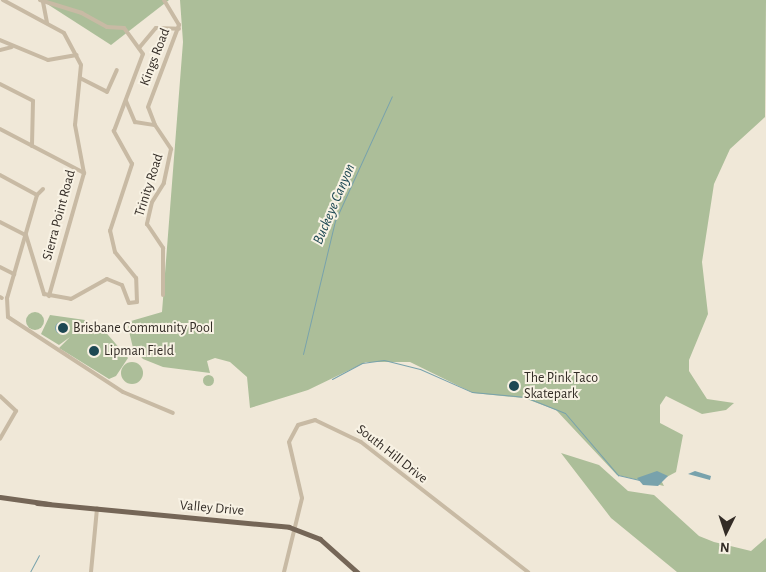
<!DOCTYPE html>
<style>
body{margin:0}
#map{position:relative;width:766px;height:572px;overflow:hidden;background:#f0e8d8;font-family:"Alegreya Sans",sans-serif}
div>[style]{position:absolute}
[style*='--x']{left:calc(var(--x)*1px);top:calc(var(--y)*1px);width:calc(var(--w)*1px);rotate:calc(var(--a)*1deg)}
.green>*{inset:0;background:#acbe99}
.round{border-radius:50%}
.water>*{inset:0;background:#78a2ac}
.stream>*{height:1px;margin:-0.5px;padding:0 0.5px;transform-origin:0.5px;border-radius:0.5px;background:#78a2ac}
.minor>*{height:4px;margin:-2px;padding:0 2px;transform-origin:2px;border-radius:2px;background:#c8baa4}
.major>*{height:5px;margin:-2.5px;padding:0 2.5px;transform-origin:2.5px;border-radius:2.5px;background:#756657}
.dots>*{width:14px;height:14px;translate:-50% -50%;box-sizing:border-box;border:2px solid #f8f2e4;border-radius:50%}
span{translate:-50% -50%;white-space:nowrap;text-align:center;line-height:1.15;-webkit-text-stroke:4px #f8f2e4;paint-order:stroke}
.street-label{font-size:14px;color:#332c26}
.poi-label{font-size:14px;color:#332c26}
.left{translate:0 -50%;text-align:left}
.water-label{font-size:15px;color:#1d4853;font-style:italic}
.north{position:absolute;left:701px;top:507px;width:50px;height:50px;-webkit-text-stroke:4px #f8f2e4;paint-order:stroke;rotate:184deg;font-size:14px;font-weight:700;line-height:20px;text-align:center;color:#332c26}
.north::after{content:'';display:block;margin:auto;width:18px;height:22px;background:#332c26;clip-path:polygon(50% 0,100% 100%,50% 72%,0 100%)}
</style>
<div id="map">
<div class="green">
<i style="clip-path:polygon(41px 0,169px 0,111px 45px)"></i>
<i style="clip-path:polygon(180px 0,766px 0,765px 117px,730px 149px,714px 184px,702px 262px,708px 314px,689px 360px,689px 371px,707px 399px,734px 403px,726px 410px,702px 414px,666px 396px,660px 405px,660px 423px,683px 435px,676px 472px,661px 480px,664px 486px,617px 475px,556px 410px,524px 398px,473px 393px,410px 362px,366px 362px,308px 390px,250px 408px,247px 377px,230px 362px,215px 358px,207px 361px,210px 373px,163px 367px,143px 359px,133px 348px,128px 327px,131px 321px,162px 312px,183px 42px)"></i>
<i class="round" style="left:26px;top:312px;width:18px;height:18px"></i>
<i style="clip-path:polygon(50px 315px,85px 320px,82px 328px,96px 321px,128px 358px,116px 376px,109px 379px,59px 348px,70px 337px,59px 345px,41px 334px)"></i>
<i class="round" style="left:121px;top:362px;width:22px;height:22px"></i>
<i class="round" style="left:202.5px;top:374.5px;width:11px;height:11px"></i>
<i style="clip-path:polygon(561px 453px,599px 465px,628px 491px,654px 495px,699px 536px,714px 542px,751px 551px,766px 538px,766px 572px,677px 572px,611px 518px)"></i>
</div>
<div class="water">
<i class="round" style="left:55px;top:322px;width:12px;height:12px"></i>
<i style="clip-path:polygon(657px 471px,668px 476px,658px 486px,643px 485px,637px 478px)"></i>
<i style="clip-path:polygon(695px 471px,711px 476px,710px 480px,688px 474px)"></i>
</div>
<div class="stream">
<i style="--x:303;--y:354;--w:137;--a:-76.5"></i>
<i style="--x:335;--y:221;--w:137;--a:-65.5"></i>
<i style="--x:332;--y:379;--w:34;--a:-28"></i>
<i style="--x:362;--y:363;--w:22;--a:-8"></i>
<i style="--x:384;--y:360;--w:37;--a:14"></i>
<i style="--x:420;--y:369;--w:57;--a:23.9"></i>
<i style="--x:472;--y:392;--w:53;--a:5.4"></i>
<i style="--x:525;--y:397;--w:43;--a:21.8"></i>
<i style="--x:565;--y:413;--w:82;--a:49.5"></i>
<i style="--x:618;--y:475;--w:22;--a:13"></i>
<i style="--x:30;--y:572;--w:19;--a:-62"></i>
</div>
<div class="minor">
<i style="--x:3;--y:0;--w:69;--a:28.4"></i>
<i style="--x:64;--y:33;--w:36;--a:62"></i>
<i style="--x:81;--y:65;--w:60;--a:95.7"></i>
<i style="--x:75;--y:125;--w:49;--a:79.4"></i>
<i style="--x:84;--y:173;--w:128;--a:105.9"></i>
<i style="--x:43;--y:2;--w:21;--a:79"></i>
<i style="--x:0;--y:40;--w:52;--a:22.6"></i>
<i style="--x:48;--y:60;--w:29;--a:-10"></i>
<i style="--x:139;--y:48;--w:26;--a:-50"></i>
<i style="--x:156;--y:28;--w:23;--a:2"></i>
<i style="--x:0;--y:50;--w:12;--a:-14"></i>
<i style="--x:80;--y:78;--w:30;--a:27"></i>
<i style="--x:107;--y:92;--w:24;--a:-66"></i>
<i style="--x:0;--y:84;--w:37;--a:27"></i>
<i style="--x:33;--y:101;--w:45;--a:91.3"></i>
<i style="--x:126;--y:101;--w:23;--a:67"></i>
<i style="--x:135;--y:122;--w:20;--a:9"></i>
<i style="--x:155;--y:125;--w:29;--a:56"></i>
<i style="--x:171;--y:149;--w:35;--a:102"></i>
<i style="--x:164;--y:183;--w:22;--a:122"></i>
<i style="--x:152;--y:202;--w:23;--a:103"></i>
<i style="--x:147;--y:224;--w:29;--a:56"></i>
<i style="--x:163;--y:248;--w:47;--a:90"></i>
<i style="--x:155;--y:125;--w:19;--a:-111"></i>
<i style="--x:148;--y:107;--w:88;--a:-69.3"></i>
<i style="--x:179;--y:25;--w:29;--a:-121"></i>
<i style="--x:0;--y:129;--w:95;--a:27.6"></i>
<i style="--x:0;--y:175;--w:42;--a:28.4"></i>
<i style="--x:43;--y:189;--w:8;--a:135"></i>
<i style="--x:37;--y:195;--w:107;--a:106.2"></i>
<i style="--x:7;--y:298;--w:19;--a:87"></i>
<i style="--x:8;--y:317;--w:137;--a:33.1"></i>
<i style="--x:123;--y:392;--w:54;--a:22.8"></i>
<i style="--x:0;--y:222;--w:29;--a:27"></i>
<i style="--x:26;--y:235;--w:62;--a:73"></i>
<i style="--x:44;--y:294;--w:27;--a:10"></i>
<i style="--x:71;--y:299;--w:41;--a:-29.1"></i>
<i style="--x:107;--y:279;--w:16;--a:22"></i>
<i style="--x:122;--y:285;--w:19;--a:69"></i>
<i style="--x:129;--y:303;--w:8;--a:-7"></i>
<i style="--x:137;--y:302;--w:24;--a:-92"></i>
<i style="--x:136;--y:278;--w:33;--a:-129"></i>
<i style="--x:115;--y:252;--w:22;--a:-103"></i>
<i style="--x:110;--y:231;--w:71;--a:-71.8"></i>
<i style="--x:132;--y:164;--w:38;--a:-119"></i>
<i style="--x:114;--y:131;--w:82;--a:-69.4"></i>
<i style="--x:143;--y:54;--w:32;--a:-126"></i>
<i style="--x:124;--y:28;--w:17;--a:-177"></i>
<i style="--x:107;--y:27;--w:29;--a:-151"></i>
<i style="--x:82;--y:13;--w:44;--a:-162.8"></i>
<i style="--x:0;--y:267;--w:16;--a:27"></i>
<i style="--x:0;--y:297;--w:2;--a:27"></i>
<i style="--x:0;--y:396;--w:22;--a:43"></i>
<i style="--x:16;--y:411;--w:32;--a:120"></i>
<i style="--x:91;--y:572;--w:64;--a:-84.6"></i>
<i style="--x:284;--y:572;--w:76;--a:-76.3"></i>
<i style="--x:302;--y:498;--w:57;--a:-103.1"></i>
<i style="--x:289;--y:442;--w:19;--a:-62"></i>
<i style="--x:298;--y:425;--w:18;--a:-16"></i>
<i style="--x:315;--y:420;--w:51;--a:25.6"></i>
<i style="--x:361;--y:442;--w:212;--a:37.9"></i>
</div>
<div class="major">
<i style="--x:0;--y:497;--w:50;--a:8"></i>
<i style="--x:37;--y:503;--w:253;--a:5.4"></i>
<i style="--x:289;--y:527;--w:33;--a:21"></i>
<i style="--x:320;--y:539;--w:50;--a:41.7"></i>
</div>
<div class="dots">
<i style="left:63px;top:328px;background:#1d4853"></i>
<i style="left:94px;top:351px;background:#1d4853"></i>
<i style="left:514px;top:386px;background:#1d4853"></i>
</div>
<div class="street-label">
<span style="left:155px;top:57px;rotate:-69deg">Kings Road</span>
<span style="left:149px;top:185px;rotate:-72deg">Trinity Road</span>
<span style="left:59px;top:215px;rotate:-75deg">Sierra Point Road</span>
<span style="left:392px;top:454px;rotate:38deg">South Hill Drive</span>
<span style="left:212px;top:508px;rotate:5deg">Valley Drive</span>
</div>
<div class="poi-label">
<span class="left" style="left:73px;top:328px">Brisbane Community Pool</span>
<span class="left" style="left:104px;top:351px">Lipman Field</span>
<span class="left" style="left:524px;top:386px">The Pink Taco<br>Skatepark</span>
</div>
<div class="water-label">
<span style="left:334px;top:204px;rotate:-67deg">Buckeye Canyon</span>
</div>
<div class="north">N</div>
</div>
